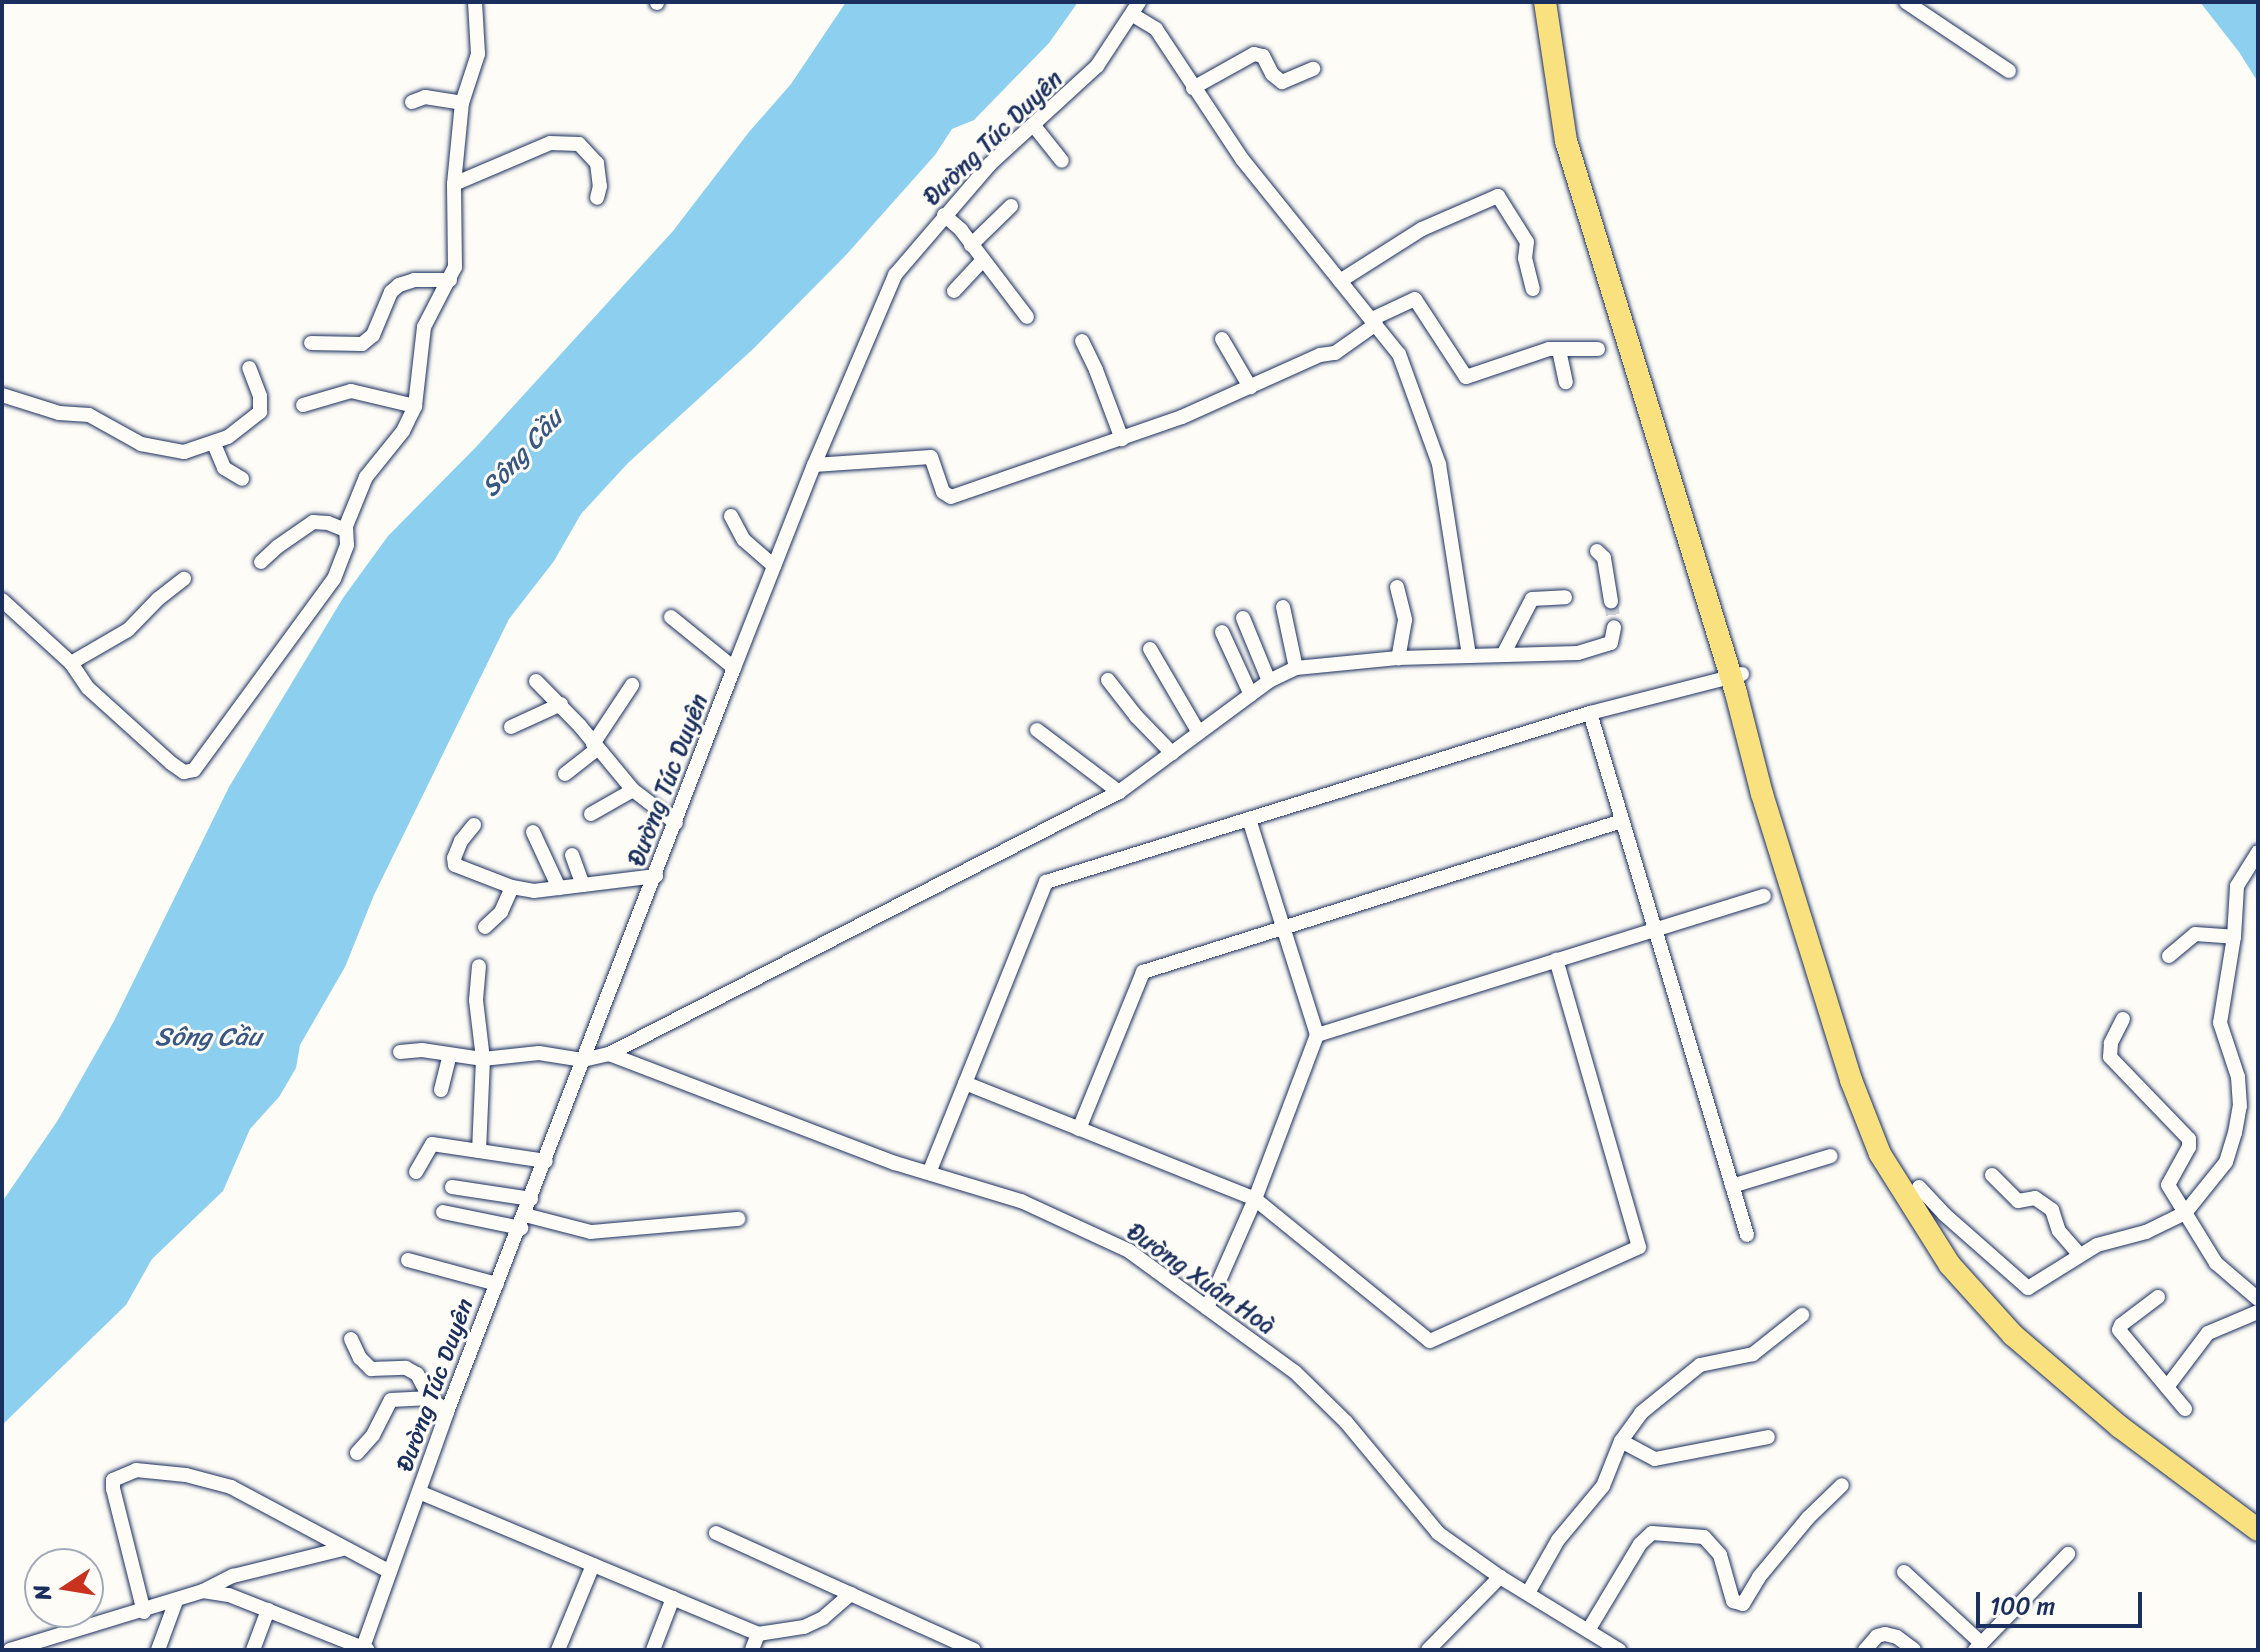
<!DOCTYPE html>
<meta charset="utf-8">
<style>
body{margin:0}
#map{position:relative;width:2260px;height:1652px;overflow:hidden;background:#fdfcf7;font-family:Sriracha,sans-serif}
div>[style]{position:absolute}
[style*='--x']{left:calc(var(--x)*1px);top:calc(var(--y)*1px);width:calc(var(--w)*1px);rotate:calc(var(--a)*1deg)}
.water>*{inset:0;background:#8dcfee}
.minor-tunnel>*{height:14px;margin-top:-7px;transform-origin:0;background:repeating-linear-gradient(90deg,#d0d3d8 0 14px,transparent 0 21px)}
.roads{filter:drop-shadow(0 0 2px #1b2f5e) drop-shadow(0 0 2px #1b2f5e)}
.minor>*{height:14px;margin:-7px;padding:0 7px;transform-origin:7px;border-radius:7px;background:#fdfcf7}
.highway>*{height:22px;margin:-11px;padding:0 11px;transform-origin:11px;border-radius:11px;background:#fae180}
span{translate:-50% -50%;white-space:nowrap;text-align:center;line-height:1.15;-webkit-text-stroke:6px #fdfcf7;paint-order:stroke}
.street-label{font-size:24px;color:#1b2f5e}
.water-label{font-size:26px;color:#385782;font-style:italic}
.frame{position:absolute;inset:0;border:4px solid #1b2f5e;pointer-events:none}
.north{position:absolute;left:24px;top:1548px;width:80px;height:80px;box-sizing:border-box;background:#fdfcf7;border:2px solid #a3aaba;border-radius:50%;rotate:258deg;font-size:22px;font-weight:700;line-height:32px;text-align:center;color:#1b2f5e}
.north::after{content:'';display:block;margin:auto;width:28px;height:36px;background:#c8321e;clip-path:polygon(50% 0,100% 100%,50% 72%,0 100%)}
.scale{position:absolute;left:1976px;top:1592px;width:166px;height:36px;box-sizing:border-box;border:4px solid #1b2f5e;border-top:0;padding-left:10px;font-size:24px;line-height:28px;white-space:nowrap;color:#1b2f5e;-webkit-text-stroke:6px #fdfcf7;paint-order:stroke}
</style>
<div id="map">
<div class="water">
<i style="clip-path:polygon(846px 2px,1078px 2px,1049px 43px,974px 120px,952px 129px,935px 155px,846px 255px,753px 349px,628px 463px,581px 514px,554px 561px,509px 619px,374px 895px,345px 967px,300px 1045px,296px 1068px,279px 1097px,250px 1129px,223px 1191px,152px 1259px,126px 1305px,2px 1425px,2px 1202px,58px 1120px,114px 1021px,229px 787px,343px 598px,388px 536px,476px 447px,673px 231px,749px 132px,791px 84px)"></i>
<i style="clip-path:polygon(2200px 2px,2258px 2px,2258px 82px,2239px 52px)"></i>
</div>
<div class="minor-tunnel">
<i style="--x:1611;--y:601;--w:26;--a:83"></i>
</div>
<div class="roads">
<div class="minor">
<i style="--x:1906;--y:2;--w:124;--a:33.8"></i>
<i style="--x:657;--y:3;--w:1;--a:-90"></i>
<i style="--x:1133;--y:15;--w:27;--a:31"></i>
<i style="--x:1156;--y:29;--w:156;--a:56.5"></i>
<i style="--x:1242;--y:159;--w:250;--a:51.2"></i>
<i style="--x:1399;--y:354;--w:117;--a:70"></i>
<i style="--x:1439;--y:464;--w:194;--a:81.1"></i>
<i style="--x:1193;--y:88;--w:70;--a:-29.1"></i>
<i style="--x:1254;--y:54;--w:9;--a:13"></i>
<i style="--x:1263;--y:56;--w:20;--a:63"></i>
<i style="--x:1272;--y:74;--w:13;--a:39"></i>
<i style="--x:1282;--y:82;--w:34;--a:-23"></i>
<i style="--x:412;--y:102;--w:14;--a:-21"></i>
<i style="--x:425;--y:97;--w:37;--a:9"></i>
<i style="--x:1035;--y:127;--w:43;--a:51.5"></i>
<i style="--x:454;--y:184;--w:104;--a:-23.1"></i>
<i style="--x:550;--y:143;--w:29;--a:2"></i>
<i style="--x:579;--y:144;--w:26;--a:47"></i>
<i style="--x:597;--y:163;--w:23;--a:83"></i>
<i style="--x:600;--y:186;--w:12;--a:104"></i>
<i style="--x:944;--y:215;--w:23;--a:41"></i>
<i style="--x:961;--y:230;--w:109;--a:52.8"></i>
<i style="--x:971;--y:245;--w:56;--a:-44.3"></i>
<i style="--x:1340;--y:281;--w:97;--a:-32.4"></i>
<i style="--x:1422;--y:229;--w:83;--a:-23.5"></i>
<i style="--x:1498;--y:196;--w:54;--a:57.8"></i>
<i style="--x:1527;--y:242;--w:16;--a:97"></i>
<i style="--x:1525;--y:258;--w:32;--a:76"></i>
<i style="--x:954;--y:291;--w:42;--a:-46.9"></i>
<i style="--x:1372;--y:319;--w:47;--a:-24.9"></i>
<i style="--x:1415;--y:299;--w:93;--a:56.8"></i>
<i style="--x:1466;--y:377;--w:88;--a:-18.6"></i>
<i style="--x:1549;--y:349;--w:49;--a:0"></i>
<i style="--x:1222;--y:339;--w:56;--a:59.7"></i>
<i style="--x:1082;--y:341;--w:32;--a:64"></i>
<i style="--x:1096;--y:370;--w:74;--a:69.4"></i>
<i style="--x:311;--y:343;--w:51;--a:1.1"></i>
<i style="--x:362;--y:344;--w:14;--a:-39"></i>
<i style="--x:373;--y:335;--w:47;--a:-67.3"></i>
<i style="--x:391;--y:292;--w:11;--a:-41"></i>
<i style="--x:399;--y:285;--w:16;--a:-18"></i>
<i style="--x:414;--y:280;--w:36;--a:0"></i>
<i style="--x:1559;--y:350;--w:33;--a:78"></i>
<i style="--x:2;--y:395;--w:60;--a:17.5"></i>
<i style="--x:59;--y:413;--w:30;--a:4"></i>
<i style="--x:89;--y:415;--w:60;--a:29.1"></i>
<i style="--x:141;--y:444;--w:44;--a:10.5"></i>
<i style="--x:184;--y:452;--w:46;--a:-18.8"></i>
<i style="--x:228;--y:437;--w:41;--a:-38"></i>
<i style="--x:260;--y:412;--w:16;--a:-90"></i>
<i style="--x:260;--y:396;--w:30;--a:-111"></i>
<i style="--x:303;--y:405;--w:50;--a:-16.3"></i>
<i style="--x:351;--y:391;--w:66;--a:13.2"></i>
<i style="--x:214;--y:444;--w:26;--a:67"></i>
<i style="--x:224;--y:468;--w:21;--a:31"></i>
<i style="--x:814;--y:465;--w:117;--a:-3.9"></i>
<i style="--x:931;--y:457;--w:37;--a:71"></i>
<i style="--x:943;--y:492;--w:9;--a:32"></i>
<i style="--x:951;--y:497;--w:244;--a:-19.1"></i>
<i style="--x:1182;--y:417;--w:151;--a:-24.2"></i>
<i style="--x:1320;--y:355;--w:15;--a:-8"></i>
<i style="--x:1335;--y:353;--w:50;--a:-35.3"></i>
<i style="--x:731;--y:516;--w:27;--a:62"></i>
<i style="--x:744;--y:540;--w:40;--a:41"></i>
<i style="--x:1597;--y:551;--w:10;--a:45"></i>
<i style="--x:1604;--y:558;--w:44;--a:80.8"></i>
<i style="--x:261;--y:562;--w:22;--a:-43"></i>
<i style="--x:277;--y:547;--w:44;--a:-34.8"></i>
<i style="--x:313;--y:522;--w:15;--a:4"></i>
<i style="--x:328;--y:523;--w:18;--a:22"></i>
<i style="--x:1397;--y:587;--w:34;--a:76"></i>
<i style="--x:1405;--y:620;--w:39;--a:100"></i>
<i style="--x:2;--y:600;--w:93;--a:42.4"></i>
<i style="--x:71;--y:663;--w:30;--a:56"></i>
<i style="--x:88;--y:688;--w:112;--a:42.1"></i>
<i style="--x:171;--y:763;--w:16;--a:35"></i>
<i style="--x:184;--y:772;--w:10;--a:-11"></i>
<i style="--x:194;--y:770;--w:237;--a:-53.8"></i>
<i style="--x:334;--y:579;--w:36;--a:-69"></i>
<i style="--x:347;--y:545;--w:19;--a:-93"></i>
<i style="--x:346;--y:526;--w:53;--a:-67.8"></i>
<i style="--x:366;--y:477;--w:59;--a:-51.2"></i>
<i style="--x:403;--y:431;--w:28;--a:-64"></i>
<i style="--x:415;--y:406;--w:80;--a:-83.5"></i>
<i style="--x:424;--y:327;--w:68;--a:-62.7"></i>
<i style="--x:455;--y:267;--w:83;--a:-90.7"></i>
<i style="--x:454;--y:184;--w:81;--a:-84.4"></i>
<i style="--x:462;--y:103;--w:52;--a:-71.9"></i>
<i style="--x:478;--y:54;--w:52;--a:-93.3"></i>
<i style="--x:1283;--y:607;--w:62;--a:78"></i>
<i style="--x:671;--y:617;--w:81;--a:39"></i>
<i style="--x:1243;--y:618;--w:68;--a:67.6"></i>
<i style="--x:1222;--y:632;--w:69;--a:65.3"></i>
<i style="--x:1150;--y:649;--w:97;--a:59.7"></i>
<i style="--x:1503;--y:655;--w:63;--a:-62.6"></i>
<i style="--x:1532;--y:599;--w:33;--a:-3"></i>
<i style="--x:71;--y:663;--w:66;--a:-30.1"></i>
<i style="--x:128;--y:630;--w:43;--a:-45.9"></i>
<i style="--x:158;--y:599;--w:33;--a:-38"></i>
<i style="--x:1108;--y:680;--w:46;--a:52.1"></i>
<i style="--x:1136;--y:716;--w:52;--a:45.8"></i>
<i style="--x:536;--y:681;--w:63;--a:45.6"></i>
<i style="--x:580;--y:726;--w:83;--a:50.4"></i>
<i style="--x:633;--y:790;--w:54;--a:37.5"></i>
<i style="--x:1590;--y:713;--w:545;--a:73.26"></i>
<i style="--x:511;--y:727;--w:55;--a:-24.7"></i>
<i style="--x:1037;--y:730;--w:103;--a:37.1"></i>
<i style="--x:593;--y:744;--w:71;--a:-56.5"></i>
<i style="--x:565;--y:774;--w:41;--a:-38"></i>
<i style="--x:591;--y:814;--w:48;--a:-29.7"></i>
<i style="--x:1249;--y:819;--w:226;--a:72.5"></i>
<i style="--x:474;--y:825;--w:21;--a:129"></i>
<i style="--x:461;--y:841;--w:18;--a:112"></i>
<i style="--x:454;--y:858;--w:7;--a:82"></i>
<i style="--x:455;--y:865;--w:61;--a:21.1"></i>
<i style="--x:512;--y:887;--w:22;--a:10"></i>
<i style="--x:534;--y:891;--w:123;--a:-7"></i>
<i style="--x:533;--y:832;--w:62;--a:65.1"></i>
<i style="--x:572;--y:855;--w:32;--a:70"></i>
<i style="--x:485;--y:927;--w:22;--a:-43"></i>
<i style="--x:501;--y:912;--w:27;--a:-66"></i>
<i style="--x:2169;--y:956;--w:34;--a:-40"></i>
<i style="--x:2195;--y:934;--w:39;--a:4"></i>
<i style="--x:2123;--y:1019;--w:27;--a:117"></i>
<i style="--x:2111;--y:1043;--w:14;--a:94"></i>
<i style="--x:2110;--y:1057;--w:114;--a:46.1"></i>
<i style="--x:2189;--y:1139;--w:8;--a:90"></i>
<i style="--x:2189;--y:1147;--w:43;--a:118.9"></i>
<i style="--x:2168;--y:1185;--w:92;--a:58.4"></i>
<i style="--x:2216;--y:1263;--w:55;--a:40.6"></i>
<i style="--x:400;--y:1052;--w:22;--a:-5"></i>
<i style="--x:422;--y:1050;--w:62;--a:8.4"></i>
<i style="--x:483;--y:1059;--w:56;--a:-6.1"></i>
<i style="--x:539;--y:1053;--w:45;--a:9"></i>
<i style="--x:583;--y:1060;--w:27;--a:-13"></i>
<i style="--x:609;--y:1054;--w:306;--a:20.9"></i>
<i style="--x:895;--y:1163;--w:132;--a:16.8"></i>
<i style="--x:1021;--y:1201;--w:119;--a:24.8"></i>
<i style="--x:1129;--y:1251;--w:205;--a:36.1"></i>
<i style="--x:1295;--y:1372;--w:71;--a:44.4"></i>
<i style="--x:1346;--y:1422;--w:144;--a:50.3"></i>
<i style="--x:1438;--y:1533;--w:76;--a:35.4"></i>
<i style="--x:1500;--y:1577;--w:140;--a:31.5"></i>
<i style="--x:609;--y:1054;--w:573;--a:-27.19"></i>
<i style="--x:1119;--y:792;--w:187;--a:-36.5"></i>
<i style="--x:1269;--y:681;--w:30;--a:-26"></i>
<i style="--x:1296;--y:668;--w:102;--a:-5.6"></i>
<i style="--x:1398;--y:658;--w:180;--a:-1.6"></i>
<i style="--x:1578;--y:653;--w:34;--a:-17"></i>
<i style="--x:1611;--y:643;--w:16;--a:-79"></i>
<i style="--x:965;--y:1083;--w:312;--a:21.8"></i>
<i style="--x:1255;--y:1199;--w:225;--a:39.1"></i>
<i style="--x:1430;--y:1341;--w:229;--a:-24.2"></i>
<i style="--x:1639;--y:1247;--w:299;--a:-106.1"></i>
<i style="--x:441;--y:1090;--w:36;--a:-76"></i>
<i style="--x:1079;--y:1129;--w:170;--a:-67.8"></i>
<i style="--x:1143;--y:972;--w:502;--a:-17.5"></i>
<i style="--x:479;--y:1151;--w:92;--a:-87.5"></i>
<i style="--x:483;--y:1059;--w:59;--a:-96.8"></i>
<i style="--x:476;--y:1000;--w:34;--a:-85"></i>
<i style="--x:416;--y:1172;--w:32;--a:-60"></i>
<i style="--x:432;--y:1144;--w:115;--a:8.5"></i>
<i style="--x:929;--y:1173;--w:314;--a:-68.1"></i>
<i style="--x:1046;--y:882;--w:570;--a:-17.26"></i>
<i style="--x:1590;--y:713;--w:157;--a:-14.4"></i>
<i style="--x:1992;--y:1175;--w:37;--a:45"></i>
<i style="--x:2018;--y:1201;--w:17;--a:-10"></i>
<i style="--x:2035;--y:1198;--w:21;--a:35"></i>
<i style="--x:2052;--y:1210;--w:22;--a:72"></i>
<i style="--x:2059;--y:1231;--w:30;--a:49"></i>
<i style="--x:1732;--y:1186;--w:103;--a:-16.9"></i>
<i style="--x:452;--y:1187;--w:80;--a:8.6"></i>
<i style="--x:1919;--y:1187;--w:37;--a:47"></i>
<i style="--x:1944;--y:1214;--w:112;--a:41.4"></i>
<i style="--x:2028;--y:1288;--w:81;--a:-31.9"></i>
<i style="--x:2097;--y:1245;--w:51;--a:-14.9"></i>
<i style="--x:2146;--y:1232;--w:43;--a:-26"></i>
<i style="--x:2185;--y:1213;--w:65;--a:-51.2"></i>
<i style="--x:2226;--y:1162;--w:30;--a:-73"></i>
<i style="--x:2235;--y:1133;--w:27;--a:-80"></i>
<i style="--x:2240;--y:1106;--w:29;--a:-94"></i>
<i style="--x:2238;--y:1077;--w:57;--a:-108.4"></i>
<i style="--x:2220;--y:1023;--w:87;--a:-80.8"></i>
<i style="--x:2234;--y:937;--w:51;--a:-86.6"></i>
<i style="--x:2237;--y:886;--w:40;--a:-58"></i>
<i style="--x:443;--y:1212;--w:80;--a:11.6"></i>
<i style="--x:525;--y:1215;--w:68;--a:14.4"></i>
<i style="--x:591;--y:1232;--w:148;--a:-5.1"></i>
<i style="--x:408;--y:1260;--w:92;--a:15.1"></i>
<i style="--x:2158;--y:1297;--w:46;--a:142.9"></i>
<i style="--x:2121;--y:1325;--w:5;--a:112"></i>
<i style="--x:2119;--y:1330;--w:103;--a:50.1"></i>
<i style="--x:1207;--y:1308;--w:119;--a:-66.2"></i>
<i style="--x:1255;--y:1199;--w:175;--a:-69.3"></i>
<i style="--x:1317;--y:1035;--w:468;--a:-17.3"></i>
<i style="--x:351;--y:1339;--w:21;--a:65"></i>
<i style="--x:360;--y:1358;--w:16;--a:45"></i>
<i style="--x:371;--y:1369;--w:35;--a:-2"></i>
<i style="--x:406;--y:1368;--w:13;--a:29"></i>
<i style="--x:417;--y:1374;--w:27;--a:62"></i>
<i style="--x:430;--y:1398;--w:22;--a:39"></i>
<i style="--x:2167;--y:1387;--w:68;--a:-52.8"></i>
<i style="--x:2208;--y:1333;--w:54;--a:-22.8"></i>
<i style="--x:1621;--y:1441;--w:38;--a:28"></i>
<i style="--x:1655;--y:1459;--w:115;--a:-11"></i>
<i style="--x:357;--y:1453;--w:24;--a:-48"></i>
<i style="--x:373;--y:1435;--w:39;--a:-63"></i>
<i style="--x:391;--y:1400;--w:39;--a:-3"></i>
<i style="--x:419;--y:1492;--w:368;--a:22.7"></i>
<i style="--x:758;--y:1634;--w:17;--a:111"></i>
<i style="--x:716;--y:1533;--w:283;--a:24.4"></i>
<i style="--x:1904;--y:1572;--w:105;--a:42.7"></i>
<i style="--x:203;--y:1591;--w:34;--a:-27"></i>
<i style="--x:233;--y:1576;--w:112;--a:-13.9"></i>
<i style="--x:1528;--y:1593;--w:61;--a:-60.5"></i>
<i style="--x:1558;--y:1540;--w:70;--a:-50.2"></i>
<i style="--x:1603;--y:1486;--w:48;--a:-68.2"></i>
<i style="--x:1621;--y:1441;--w:34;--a:-54"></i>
<i style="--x:1641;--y:1413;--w:76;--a:-39.1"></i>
<i style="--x:1700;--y:1365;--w:54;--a:-11.7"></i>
<i style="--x:1753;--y:1354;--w:63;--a:-38.5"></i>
<i style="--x:144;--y:1612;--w:127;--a:-104.1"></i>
<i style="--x:113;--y:1489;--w:9;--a:-90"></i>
<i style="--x:113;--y:1480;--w:25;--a:-23"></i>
<i style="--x:136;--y:1470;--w:50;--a:5.7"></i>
<i style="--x:186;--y:1475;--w:47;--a:14.9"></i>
<i style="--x:231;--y:1487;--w:180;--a:28.1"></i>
<i style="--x:1589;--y:1629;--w:99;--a:-59"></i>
<i style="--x:1640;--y:1544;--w:16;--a:-43"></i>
<i style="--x:1652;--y:1533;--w:52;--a:4.4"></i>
<i style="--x:1704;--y:1537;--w:24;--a:48"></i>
<i style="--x:1720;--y:1555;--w:48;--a:74.2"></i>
<i style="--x:1733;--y:1601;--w:10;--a:17"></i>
<i style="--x:1743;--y:1604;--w:31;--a:-59"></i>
<i style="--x:1759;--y:1577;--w:77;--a:-50.3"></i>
<i style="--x:1808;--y:1518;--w:47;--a:-44.1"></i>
<i style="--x:758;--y:1634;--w:47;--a:-8.7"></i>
<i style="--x:804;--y:1627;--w:21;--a:-25"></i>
<i style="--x:823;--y:1618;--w:37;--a:-41"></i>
<i style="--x:10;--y:1650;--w:202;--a:-17"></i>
<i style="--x:203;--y:1591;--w:26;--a:9"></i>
<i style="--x:229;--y:1595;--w:149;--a:21.6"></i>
<i style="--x:158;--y:1650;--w:52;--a:-69.8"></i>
<i style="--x:253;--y:1650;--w:43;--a:-69.4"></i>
<i style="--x:362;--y:1650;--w:253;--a:-70.3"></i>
<i style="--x:447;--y:1412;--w:797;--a:-68.91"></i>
<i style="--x:734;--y:668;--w:218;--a:-68.5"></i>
<i style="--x:814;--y:465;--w:207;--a:-66.9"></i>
<i style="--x:895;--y:275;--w:146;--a:-49.4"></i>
<i style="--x:990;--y:164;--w:145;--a:-42.5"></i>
<i style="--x:1097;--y:66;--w:77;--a:-56.7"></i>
<i style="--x:558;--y:1650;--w:92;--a:-67.6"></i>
<i style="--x:653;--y:1650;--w:56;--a:-69"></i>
<i style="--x:1428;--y:1650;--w:103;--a:-45.4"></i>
<i style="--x:1865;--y:1650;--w:18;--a:-49"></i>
<i style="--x:1877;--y:1636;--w:8;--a:-14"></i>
<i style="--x:1885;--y:1634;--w:12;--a:14"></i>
<i style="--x:1897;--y:1637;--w:21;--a:37"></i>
<i style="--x:1975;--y:1650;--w:134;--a:-45.9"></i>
</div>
<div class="highway">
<i style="--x:1545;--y:2;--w:141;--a:81.4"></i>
<i style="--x:1566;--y:141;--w:578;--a:72.88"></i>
<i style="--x:1736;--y:693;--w:104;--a:75.6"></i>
<i style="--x:1762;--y:794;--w:300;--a:72.7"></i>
<i style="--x:1851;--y:1080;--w:79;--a:68.6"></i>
<i style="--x:1880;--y:1154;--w:131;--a:57.8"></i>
<i style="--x:1950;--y:1265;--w:94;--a:48"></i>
<i style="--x:2013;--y:1335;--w:141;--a:40.7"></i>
<i style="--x:2120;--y:1427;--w:172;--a:36.7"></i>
</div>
</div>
<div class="street-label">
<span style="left:993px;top:138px;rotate:-44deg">Đường Túc Duyên</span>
<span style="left:668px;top:780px;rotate:-69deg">Đường Túc Duyên</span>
<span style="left:1201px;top:1279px;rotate:35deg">Đường Xuân Hoà</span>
<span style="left:435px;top:1385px;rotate:-70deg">Đường Túc Duyên</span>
</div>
<div class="water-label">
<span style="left:522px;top:453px;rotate:-48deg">Sông Cầu</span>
<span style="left:208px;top:1037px">Sông Cầu</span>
</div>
<div class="frame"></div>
<div class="north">N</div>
<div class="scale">100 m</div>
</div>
